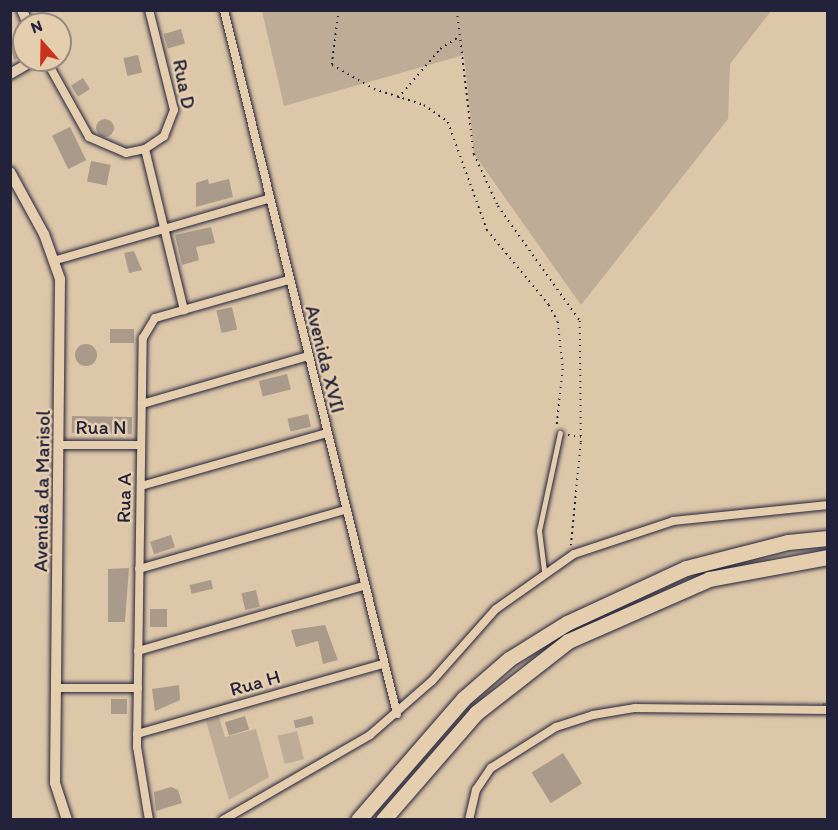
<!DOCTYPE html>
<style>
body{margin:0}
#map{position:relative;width:838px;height:830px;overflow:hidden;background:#ddc7a9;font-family:Itim,sans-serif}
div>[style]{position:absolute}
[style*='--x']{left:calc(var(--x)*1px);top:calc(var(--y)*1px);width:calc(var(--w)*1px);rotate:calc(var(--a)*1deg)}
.green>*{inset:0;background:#bfac97;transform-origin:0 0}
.stream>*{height:3px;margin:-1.5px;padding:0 1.5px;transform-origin:1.5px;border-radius:1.5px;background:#988982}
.building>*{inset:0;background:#a99a8a;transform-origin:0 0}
.round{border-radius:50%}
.path>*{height:1.5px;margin-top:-0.75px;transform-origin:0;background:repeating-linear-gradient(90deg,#22223b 0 1.5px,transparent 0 6px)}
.roads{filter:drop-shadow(0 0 2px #22223b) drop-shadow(0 0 2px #22223b)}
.service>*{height:4.5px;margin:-2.25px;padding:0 2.25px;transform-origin:2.25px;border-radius:2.25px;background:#e5ceae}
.minor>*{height:8px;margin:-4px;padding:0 4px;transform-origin:4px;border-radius:4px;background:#e5ceae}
.tertiary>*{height:10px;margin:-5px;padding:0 5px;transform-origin:5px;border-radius:5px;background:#e5ceae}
.motorway>*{height:15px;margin:-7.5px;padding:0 7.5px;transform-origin:7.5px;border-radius:7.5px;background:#e5ceae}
span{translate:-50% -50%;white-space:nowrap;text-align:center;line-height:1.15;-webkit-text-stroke:5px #e5ceae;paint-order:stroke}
.street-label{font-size:20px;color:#22223b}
.frame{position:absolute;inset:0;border:12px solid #22223b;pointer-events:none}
.north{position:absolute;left:12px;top:12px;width:60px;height:60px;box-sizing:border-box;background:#e5ceae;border:2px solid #978980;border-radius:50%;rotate:340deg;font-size:16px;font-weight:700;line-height:24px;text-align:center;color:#22223b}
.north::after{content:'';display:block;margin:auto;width:21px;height:27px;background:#c8321e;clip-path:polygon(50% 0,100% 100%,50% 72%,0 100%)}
</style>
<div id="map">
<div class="green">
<i style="clip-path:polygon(262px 11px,262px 10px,771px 11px,730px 64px,728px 119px,581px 305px,474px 154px,464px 55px,284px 106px)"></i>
<i style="clip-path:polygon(219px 717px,225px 737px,256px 729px,269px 777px,229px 800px,206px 721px)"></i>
<i style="left:297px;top:731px;width:29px;height:20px;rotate:76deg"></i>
</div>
<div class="stream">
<i style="--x:823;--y:704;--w:5;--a:0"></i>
</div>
<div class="building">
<i style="left:181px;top:29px;width:15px;height:18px;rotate:74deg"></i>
<i style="clip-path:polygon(24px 38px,24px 55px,14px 60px,10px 45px)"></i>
<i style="left:138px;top:55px;width:18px;height:15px;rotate:77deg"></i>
<i style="left:83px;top:78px;width:13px;height:14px;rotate:58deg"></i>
<i class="round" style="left:96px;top:119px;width:18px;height:18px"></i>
<i style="left:70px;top:127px;width:37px;height:20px;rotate:64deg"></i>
<i style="left:91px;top:161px;width:20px;height:21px;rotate:11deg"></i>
<i style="clip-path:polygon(208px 179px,209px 184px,229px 179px,233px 197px,196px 207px,196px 183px)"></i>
<i style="clip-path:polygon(211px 227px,215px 243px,196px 247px,199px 260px,182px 265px,175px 235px)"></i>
<i style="clip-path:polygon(134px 251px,142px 270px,129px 273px,124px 253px)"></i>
<i style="left:232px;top:307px;width:23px;height:16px;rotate:77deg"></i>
<i style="left:110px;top:329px;width:24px;height:14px"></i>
<i class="round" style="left:75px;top:344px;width:22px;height:22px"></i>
<i style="left:287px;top:374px;width:16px;height:29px;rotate:76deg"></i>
<i style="left:308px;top:414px;width:13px;height:21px;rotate:77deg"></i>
<i style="left:72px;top:416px;width:60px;height:17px;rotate:1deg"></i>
<i style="left:171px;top:535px;width:13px;height:22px;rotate:72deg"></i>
<i style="clip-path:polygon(129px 568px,125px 622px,108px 622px,108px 569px)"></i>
<i style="left:211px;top:580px;width:9px;height:22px;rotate:77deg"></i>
<i style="left:256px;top:590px;width:17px;height:15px;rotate:77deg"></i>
<i style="left:150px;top:609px;width:17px;height:18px"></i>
<i style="clip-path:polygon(325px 625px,338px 660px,323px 664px,318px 641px,296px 647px,291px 630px)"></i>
<i style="clip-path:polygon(179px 685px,180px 700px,155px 711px,152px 689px)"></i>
<i style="left:111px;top:699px;width:16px;height:15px"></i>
<i style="left:245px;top:716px;width:14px;height:21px;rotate:73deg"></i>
<i style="left:312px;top:716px;width:8px;height:19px;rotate:76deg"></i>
<i style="left:563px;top:753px;width:36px;height:37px;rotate:58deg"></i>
<i style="clip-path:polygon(171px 787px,178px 790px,182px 803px,156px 811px,154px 792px)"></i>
</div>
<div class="path">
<i style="--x:339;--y:10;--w:55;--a:97.3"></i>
<i style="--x:332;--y:65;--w:48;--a:29.7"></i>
<i style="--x:374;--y:89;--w:52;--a:17.7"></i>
<i style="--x:424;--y:105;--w:29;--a:35"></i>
<i style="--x:448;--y:122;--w:115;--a:70.1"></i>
<i style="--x:487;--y:230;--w:97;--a:50.4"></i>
<i style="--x:549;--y:305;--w:19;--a:62"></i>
<i style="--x:558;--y:322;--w:47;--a:83.9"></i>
<i style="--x:563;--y:369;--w:56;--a:96.1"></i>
<i style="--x:457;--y:10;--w:145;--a:83.3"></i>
<i style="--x:474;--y:154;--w:57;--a:65.2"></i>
<i style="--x:498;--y:206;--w:141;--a:54.5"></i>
<i style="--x:580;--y:321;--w:122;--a:89.5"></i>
<i style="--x:581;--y:443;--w:103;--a:95.5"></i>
<i style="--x:398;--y:98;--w:65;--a:-49.4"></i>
<i style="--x:440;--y:49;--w:24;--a:-33"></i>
<i style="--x:568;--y:435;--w:13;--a:9"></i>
</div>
<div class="roads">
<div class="service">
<i style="--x:544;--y:571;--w:40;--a:-97.1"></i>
<i style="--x:539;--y:531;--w:100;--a:-77.9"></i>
</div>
<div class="minor">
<i style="--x:224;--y:10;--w:725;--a:76.19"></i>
<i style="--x:46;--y:60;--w:88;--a:60.8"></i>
<i style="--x:89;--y:137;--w:40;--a:23.4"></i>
<i style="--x:126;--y:153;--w:19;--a:-12"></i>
<i style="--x:145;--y:149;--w:23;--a:-34"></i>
<i style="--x:164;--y:136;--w:28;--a:-69"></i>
<i style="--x:174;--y:110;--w:103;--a:-104"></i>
<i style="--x:145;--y:149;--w:166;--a:76.4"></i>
<i style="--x:53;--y:261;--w:224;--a:-16.1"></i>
<i style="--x:142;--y:404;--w:173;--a:-16.1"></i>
<i style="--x:62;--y:445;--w:79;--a:0"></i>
<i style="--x:141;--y:486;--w:193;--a:-15.9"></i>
<i style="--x:139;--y:569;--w:214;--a:-16"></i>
<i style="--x:138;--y:651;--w:234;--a:-16.1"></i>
<i style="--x:57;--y:688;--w:81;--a:0"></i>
<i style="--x:137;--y:734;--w:255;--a:-15.9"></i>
<i style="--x:149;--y:820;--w:74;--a:-99.3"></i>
<i style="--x:137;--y:747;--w:409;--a:-89.2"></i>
<i style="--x:143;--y:338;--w:23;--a:-59"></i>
<i style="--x:155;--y:318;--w:138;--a:-15.9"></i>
<i style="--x:223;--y:820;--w:170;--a:-30"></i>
<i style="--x:370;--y:735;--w:82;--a:-41.1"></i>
<i style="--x:432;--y:681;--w:96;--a:-48.4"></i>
<i style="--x:496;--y:609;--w:95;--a:-35.2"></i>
<i style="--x:574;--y:554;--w:104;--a:-18.4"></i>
<i style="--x:673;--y:521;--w:156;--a:-5.9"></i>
<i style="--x:469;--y:820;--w:31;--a:-77"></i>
<i style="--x:476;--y:790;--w:27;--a:-56"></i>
<i style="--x:491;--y:768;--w:77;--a:-32.2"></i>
<i style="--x:556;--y:727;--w:39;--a:-18"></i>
<i style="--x:593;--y:715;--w:43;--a:-9.5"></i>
<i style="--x:635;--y:708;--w:193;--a:0.6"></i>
</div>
<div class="tertiary">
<i style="--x:22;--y:10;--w:15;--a:67"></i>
<i style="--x:10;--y:74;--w:28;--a:-30"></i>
<i style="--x:10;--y:172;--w:71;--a:61.3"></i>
<i style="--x:44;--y:234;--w:48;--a:70.4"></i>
<i style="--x:60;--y:279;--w:504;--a:90.57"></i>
<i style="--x:55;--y:783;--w:39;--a:72"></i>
</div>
<div class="motorway">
<i style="--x:358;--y:820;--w:160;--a:-49"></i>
<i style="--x:463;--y:699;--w:61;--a:-41"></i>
<i style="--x:509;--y:659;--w:68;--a:-31.8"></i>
<i style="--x:567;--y:623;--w:131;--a:-24.8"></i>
<i style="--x:686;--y:568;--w:105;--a:-14.3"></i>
<i style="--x:788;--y:542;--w:40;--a:-5.7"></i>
<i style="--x:383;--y:820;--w:142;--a:-49"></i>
<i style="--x:476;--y:713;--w:117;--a:-38"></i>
<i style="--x:568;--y:641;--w:154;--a:-23.7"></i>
<i style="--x:709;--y:579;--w:121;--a:-10.5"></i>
</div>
</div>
<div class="street-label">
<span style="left:184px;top:84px;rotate:79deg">Rua D</span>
<span style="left:325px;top:359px;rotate:76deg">Avenida XVII</span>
<span style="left:101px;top:427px">Rua N</span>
<span style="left:42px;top:491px;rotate:-89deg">Avenida da Marisol</span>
<span style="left:124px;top:498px;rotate:-89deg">Rua A</span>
<span style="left:255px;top:683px;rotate:-16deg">Rua H</span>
</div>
<div class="frame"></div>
<div class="north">N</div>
</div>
